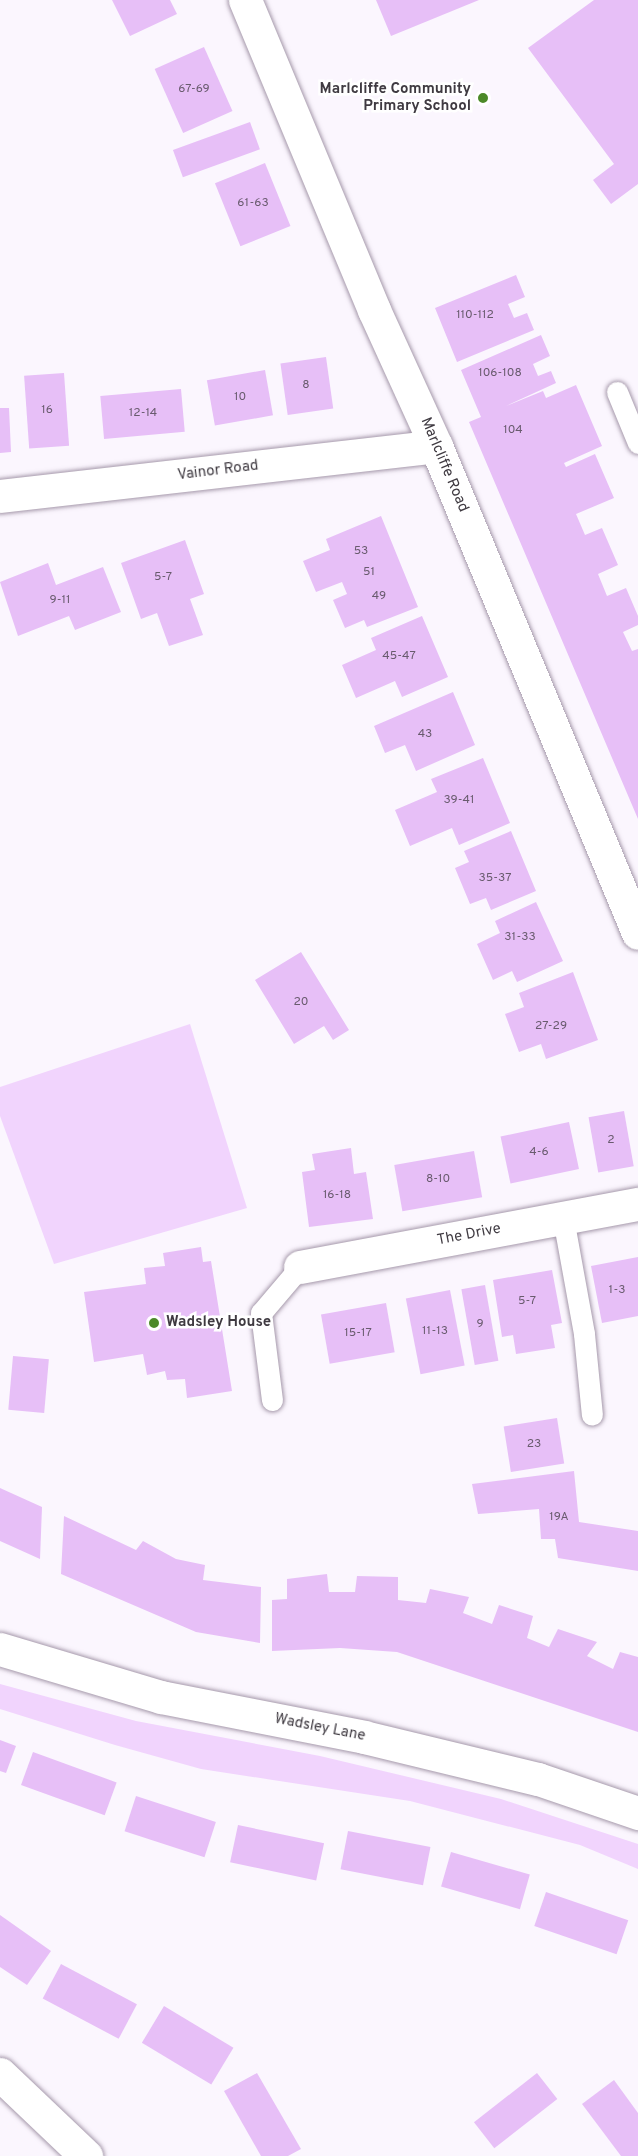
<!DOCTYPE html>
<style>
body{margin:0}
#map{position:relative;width:638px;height:2156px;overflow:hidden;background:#fbf6fe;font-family:Overpass,sans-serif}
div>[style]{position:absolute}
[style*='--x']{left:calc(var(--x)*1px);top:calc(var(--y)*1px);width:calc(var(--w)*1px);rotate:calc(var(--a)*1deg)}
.green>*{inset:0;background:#f1d4fd}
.building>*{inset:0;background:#e7bff7;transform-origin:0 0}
.roads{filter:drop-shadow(0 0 2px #a699ab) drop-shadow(0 0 2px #a699ab)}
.lane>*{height:21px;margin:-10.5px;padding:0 10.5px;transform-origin:10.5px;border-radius:10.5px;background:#fff}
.street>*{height:33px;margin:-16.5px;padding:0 16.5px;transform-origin:16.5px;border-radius:16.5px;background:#fff}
.secondary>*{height:33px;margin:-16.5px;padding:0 16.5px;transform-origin:16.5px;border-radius:16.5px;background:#fff}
.dots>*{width:16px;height:16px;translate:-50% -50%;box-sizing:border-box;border:3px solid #fff;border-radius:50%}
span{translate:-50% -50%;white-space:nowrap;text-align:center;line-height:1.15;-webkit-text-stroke:5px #fff;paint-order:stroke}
.number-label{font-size:12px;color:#695b6e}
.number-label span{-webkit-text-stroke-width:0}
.poi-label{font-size:15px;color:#3f3a41;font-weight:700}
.right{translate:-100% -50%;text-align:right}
.left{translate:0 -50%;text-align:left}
.street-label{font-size:15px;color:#3f3a41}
</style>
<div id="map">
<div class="green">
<i style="clip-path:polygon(190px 1024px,247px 1208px,54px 1264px,0 1116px,0 1087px)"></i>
<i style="clip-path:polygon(0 1684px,136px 1721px,320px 1756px,501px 1799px,638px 1844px,638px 1869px,580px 1845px,410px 1801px,201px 1769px,115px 1745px,0 1709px)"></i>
</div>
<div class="building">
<i style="clip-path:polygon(112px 0,170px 0,177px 14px,130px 36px)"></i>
<i style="clip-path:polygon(376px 0,479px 0,391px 36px)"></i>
<i style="clip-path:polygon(594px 0,638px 0,638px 184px,611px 204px,593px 180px,614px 164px,528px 48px)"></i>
<i style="left:204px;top:47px;width:70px;height:54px;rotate:66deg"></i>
<i style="left:250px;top:122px;width:29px;height:82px;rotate:70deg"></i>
<i style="left:265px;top:163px;width:68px;height:54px;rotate:68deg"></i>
<i style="clip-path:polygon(516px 275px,525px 297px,508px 304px,514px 318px,527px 313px,534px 330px,457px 362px,435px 308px)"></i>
<i style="clip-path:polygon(541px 335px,550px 356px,533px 364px,538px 376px,551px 371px,556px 383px,506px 406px,543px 391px,546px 398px,576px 385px,602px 446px,564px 463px,566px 467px,595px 454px,614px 498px,576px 514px,585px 535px,602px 528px,618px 565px,598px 574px,607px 596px,626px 588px,638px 616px,638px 625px,623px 632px,632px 651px,638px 649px,638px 819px,469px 422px,481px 417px,461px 370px)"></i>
<i style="left:326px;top:357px;width:52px;height:46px;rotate:82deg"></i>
<i style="left:265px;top:370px;width:46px;height:59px;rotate:80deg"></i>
<i style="left:64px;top:373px;width:73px;height:40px;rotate:86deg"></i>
<i style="left:181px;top:389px;width:43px;height:81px;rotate:85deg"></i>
<i style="clip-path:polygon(0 408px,9px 408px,11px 452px,0 453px)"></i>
<i style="clip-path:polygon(381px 516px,418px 607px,367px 627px,364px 620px,345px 628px,333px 600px,347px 594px,342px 582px,316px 592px,303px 561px,330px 550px,326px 539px)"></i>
<i style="clip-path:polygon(185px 540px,204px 594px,190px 599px,203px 635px,169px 646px,157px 613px,141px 619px,121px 563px)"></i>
<i style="clip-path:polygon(48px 563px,56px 585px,103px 567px,121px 612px,75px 630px,69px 616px,18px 636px,0 582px)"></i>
<i style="clip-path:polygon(422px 616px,448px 677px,402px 697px,395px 681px,356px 698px,342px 665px,376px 650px,371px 638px)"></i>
<i style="clip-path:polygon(453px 692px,475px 745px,416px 771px,405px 745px,385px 753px,374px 726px)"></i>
<i style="clip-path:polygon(483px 758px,510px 823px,459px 845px,452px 828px,410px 846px,395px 810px,437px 792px,431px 779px)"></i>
<i style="clip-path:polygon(511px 831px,536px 891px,491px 910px,486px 898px,470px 904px,455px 868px,469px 862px,464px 851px)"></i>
<i style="clip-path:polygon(536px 902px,563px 961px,517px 982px,512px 971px,493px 980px,477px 944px,500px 933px,495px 921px)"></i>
<i style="clip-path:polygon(301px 952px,349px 1030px,333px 1040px,324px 1026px,294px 1044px,255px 980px)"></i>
<i style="clip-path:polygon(573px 972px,598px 1040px,546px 1059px,541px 1044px,519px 1052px,505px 1014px,524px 1007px,519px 993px)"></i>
<i style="left:624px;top:1111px;width:56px;height:36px;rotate:80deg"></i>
<i style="left:569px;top:1122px;width:48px;height:70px;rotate:78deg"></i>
<i style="clip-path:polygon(351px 1148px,354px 1174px,366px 1172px,373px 1219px,309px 1227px,302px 1172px,315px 1170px,312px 1154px)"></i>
<i style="left:474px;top:1151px;width:47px;height:81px;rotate:80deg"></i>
<i style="clip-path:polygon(201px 1247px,203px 1262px,211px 1261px,232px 1391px,187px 1398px,185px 1379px,167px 1380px,165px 1371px,147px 1375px,143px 1354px,94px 1362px,84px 1292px,146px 1284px,144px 1268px,165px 1266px,163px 1253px)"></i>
<i style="clip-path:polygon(638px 1257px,638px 1316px,602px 1323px,591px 1266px)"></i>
<i style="clip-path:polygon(552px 1270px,562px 1323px,551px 1325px,555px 1348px,516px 1354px,513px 1335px,502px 1337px,493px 1280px)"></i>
<i style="left:485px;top:1285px;width:77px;height:24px;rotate:80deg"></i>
<i style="left:450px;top:1290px;width:77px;height:45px;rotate:79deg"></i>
<i style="left:386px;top:1303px;width:50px;height:66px;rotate:80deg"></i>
<i style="left:13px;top:1356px;width:36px;height:54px;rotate:5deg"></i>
<i style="left:557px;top:1418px;width:46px;height:54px;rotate:81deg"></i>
<i style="clip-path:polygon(574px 1471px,579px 1522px,638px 1531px,638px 1571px,558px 1558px,555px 1539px,541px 1539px,539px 1509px,478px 1514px,472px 1484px)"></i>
<i style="clip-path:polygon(0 1488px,42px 1507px,40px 1559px,0 1541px)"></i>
<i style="clip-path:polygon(64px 1516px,136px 1550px,143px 1541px,176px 1559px,205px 1565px,203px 1580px,261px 1587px,260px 1643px,196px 1632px,61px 1574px)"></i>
<i style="clip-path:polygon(327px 1574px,329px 1592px,355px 1592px,357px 1576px,398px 1577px,398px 1600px,426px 1603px,430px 1589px,469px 1597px,463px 1613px,492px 1624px,499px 1605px,533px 1616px,527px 1638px,549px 1647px,558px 1629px,597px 1642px,587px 1656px,613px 1669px,620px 1652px,638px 1657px,638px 1732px,397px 1652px,340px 1648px,272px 1651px,272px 1600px,287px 1599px,287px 1579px)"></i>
<i style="clip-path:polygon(0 1740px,16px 1746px,6px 1773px,0 1771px)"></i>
<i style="left:33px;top:1752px;width:89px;height:35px;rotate:20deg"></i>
<i style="left:136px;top:1796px;width:84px;height:37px;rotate:18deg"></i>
<i style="left:238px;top:1825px;width:88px;height:38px;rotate:12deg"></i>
<i style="left:348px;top:1831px;width:84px;height:39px;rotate:11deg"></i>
<i style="left:451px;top:1852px;width:82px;height:36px;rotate:16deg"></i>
<i style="left:546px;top:1892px;width:87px;height:36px;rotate:19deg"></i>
<i style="clip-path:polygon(0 1915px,51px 1951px,27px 1985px,0 1967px)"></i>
<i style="left:61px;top:1964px;width:86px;height:39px;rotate:28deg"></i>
<i style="left:164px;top:2006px;width:81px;height:43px;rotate:31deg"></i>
<i style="clip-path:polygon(257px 2073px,301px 2149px,288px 2156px,261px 2156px,224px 2091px)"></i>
<i style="left:537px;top:2073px;width:33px;height:80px;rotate:52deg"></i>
<i style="clip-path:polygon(614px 2080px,638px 2113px,638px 2156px,621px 2156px,582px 2104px)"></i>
</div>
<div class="roads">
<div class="lane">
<i style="--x:617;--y:392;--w:55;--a:67.6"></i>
<i style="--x:563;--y:1218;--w:118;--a:79.7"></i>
<i style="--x:584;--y:1334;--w:81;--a:84.4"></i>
<i style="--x:272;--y:1400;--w:88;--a:-97.2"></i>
<i style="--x:261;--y:1313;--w:60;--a:-49.7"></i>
</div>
<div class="street">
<i style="--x:245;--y:0;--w:336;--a:67.4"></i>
<i style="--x:374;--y:310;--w:149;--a:65.5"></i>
<i style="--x:436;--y:446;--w:527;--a:67.47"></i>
<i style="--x:0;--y:496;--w:439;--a:-6.5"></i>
<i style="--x:300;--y:1267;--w:344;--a:-10.6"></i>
<i style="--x:0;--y:2074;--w:119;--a:43.6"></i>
</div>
<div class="secondary">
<i style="--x:0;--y:1649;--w:168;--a:16.6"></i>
<i style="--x:161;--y:1697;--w:207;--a:11.1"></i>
<i style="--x:364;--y:1737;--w:179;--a:13.6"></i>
<i style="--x:538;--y:1779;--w:106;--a:18.8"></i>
</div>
</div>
<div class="dots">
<i style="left:483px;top:98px;background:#4c8928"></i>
<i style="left:154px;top:1323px;background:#4c8928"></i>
</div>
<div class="number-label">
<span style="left:194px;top:90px">67-69</span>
<span style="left:253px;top:204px">61-63</span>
<span style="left:475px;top:316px">110-112</span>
<span style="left:500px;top:374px">106-108</span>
<span style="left:306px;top:386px">8</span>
<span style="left:240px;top:398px">10</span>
<span style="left:47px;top:411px">16</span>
<span style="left:143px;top:414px">12-14</span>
<span style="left:513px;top:431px">104</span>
<span style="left:361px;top:552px">53</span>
<span style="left:369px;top:573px">51</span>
<span style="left:163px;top:578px">5-7</span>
<span style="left:379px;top:597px">49</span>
<span style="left:60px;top:601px">9-11</span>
<span style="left:399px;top:657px">45-47</span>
<span style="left:425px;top:735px">43</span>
<span style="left:459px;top:801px">39-41</span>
<span style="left:495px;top:879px">35-37</span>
<span style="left:520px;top:938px">31-33</span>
<span style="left:301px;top:1003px">20</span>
<span style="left:551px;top:1027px">27-29</span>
<span style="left:611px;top:1141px">2</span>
<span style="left:539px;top:1153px">4-6</span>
<span style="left:438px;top:1180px">8-10</span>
<span style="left:337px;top:1196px">16-18</span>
<span style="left:617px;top:1291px">1-3</span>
<span style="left:527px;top:1302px">5-7</span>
<span style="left:480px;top:1325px">9</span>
<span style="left:435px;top:1332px">11-13</span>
<span style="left:358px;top:1334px">15-17</span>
<span style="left:534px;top:1445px">23</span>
<span style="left:559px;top:1518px">19A</span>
</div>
<div class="poi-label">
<span class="right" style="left:471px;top:98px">Marlcliffe Community<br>Primary School</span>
<span class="left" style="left:166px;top:1323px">Wadsley House</span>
</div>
<div class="street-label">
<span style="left:444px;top:465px;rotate:67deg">Marlcliffe Road</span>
<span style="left:218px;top:471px;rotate:-7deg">Vainor Road</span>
<span style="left:469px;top:1235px;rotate:-11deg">The Drive</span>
<span style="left:320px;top:1728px;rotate:11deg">Wadsley Lane</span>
</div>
</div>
